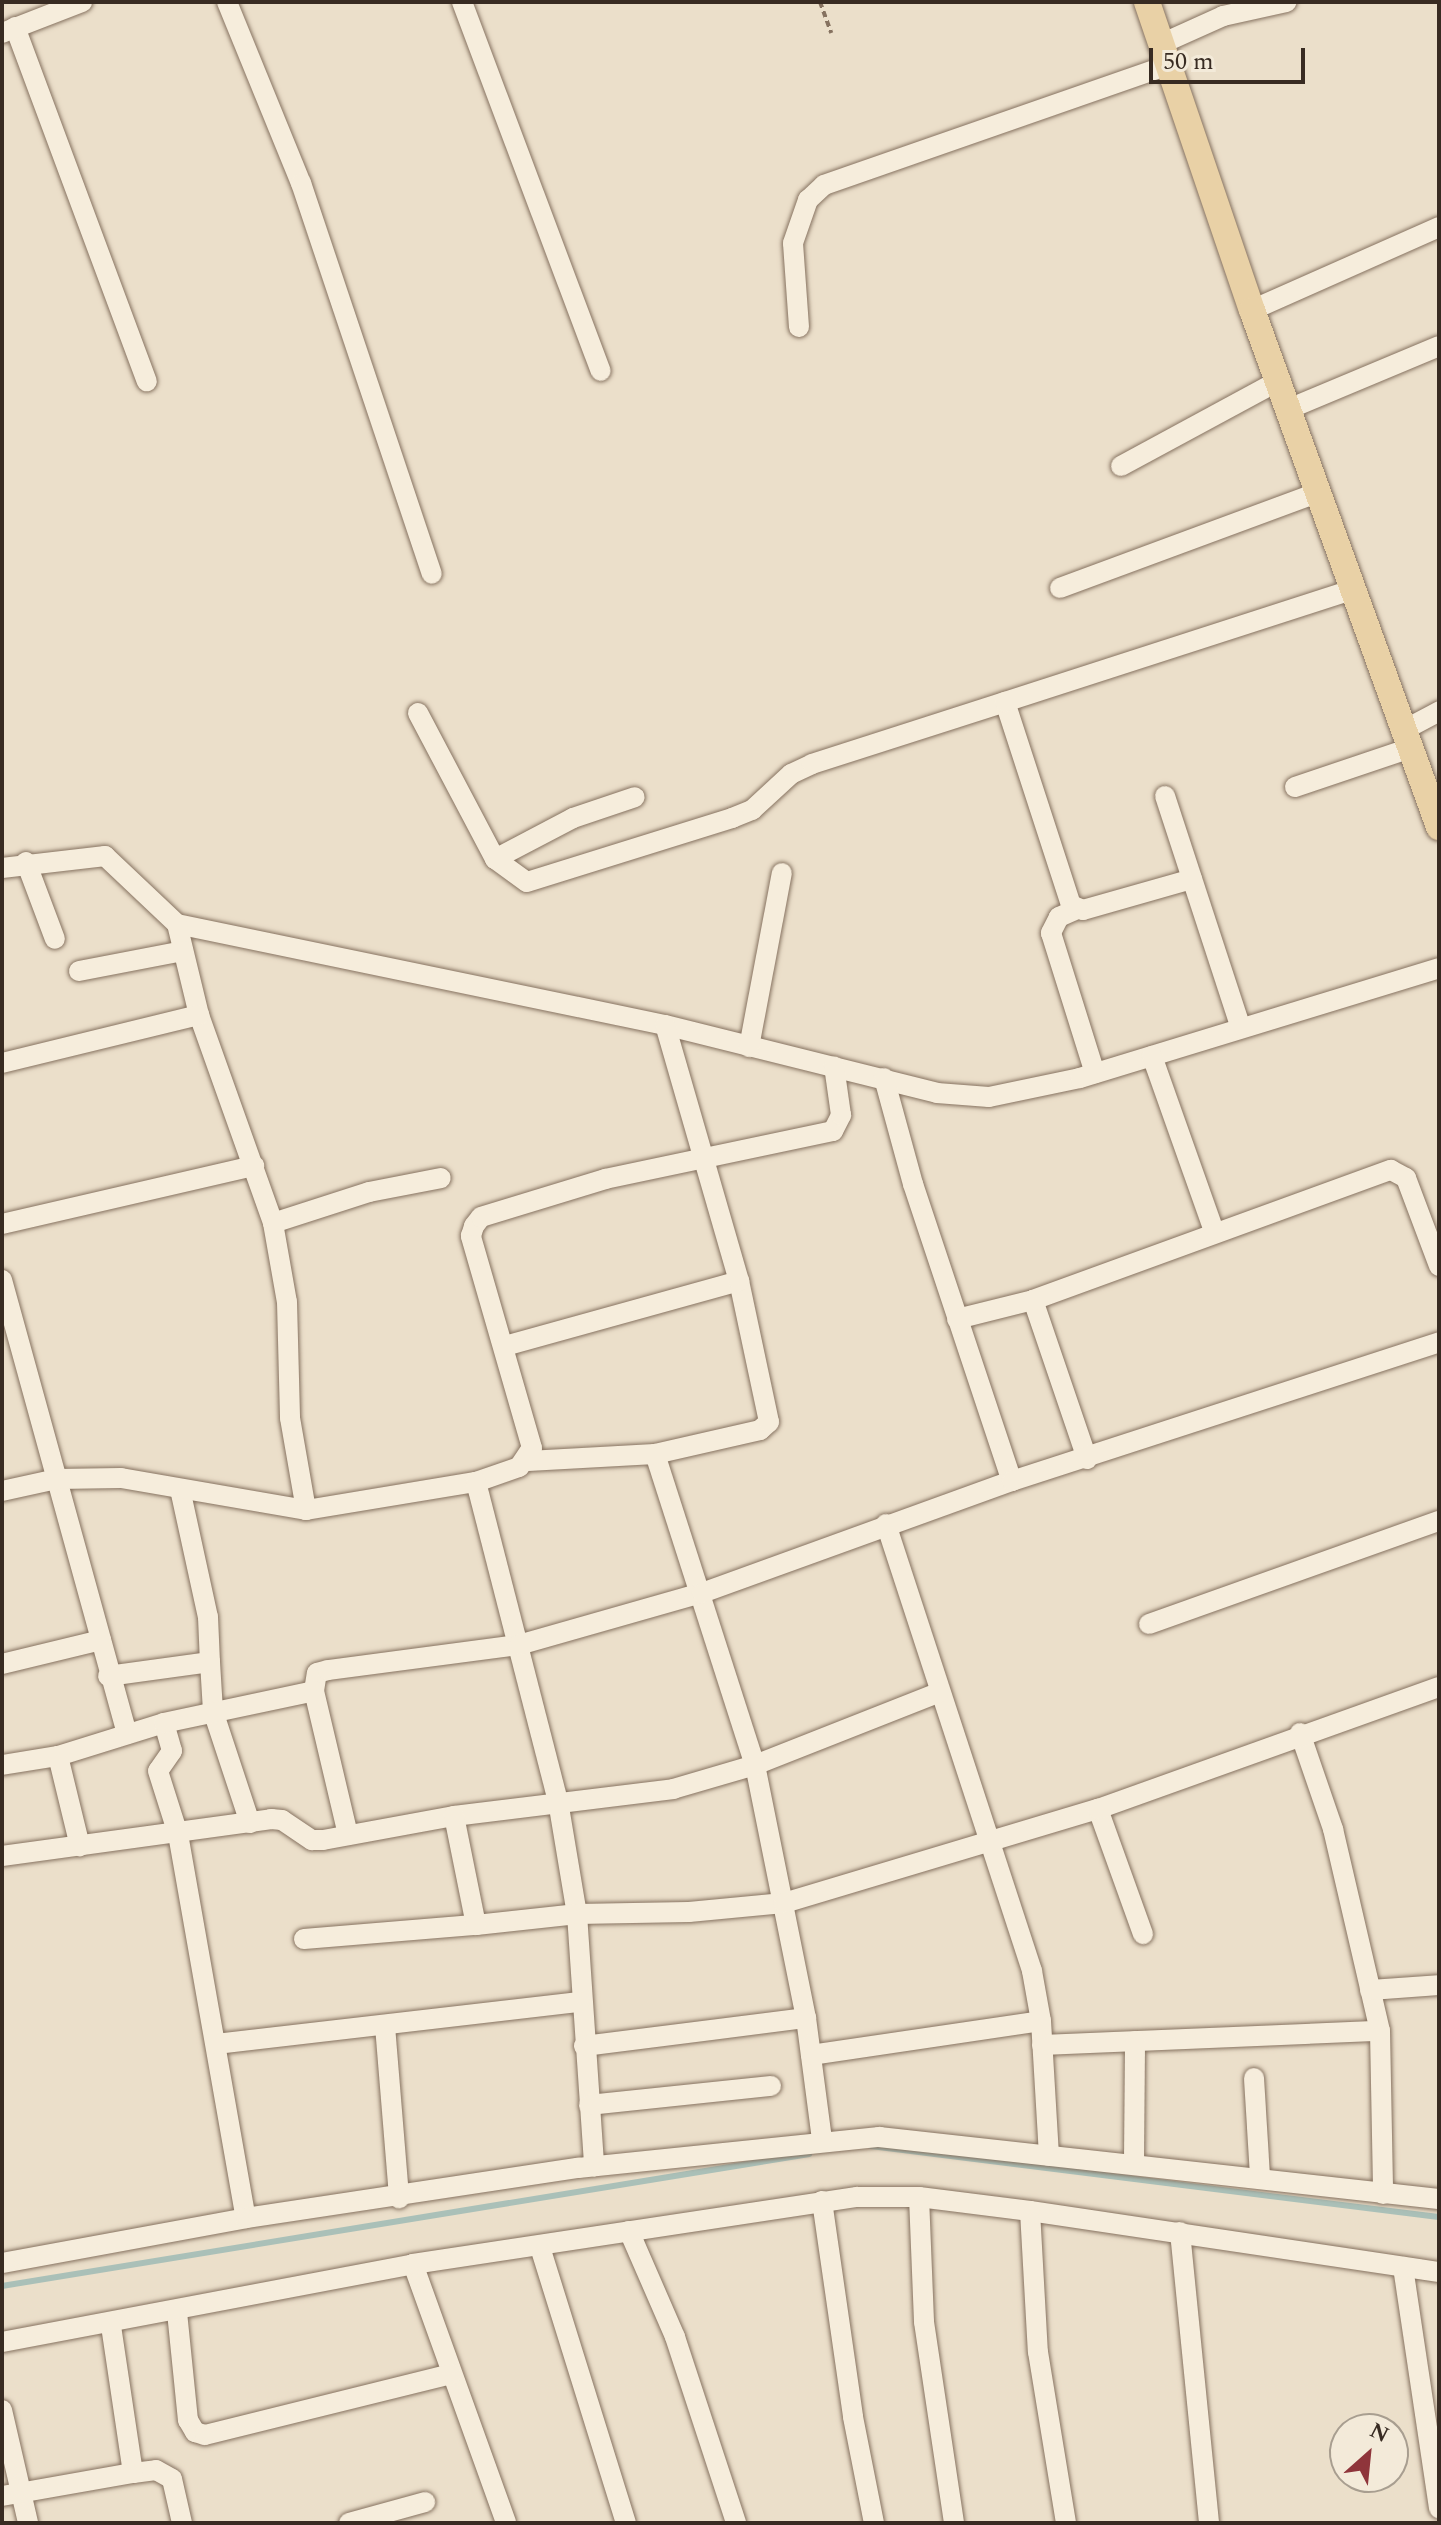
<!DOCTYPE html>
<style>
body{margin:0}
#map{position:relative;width:1441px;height:2525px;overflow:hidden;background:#ebdfca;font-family:Spectral,serif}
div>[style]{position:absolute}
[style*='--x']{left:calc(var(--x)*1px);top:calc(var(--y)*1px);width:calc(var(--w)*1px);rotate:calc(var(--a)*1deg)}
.stream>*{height:6px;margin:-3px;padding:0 3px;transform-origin:3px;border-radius:3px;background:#aac0b8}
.path>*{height:4px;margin-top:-2px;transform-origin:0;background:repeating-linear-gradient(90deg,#867260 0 6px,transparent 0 10px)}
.roads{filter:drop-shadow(0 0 2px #867260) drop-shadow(0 0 2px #867260)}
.minor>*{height:20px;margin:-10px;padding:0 10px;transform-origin:10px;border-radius:10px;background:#f6eddc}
.major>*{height:26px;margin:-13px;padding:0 13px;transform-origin:13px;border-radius:13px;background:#e9d1a6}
span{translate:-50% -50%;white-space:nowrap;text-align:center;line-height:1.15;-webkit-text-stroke:7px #f3ead9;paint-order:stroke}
.frame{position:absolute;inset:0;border:4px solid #382b22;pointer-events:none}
.north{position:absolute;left:1329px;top:2413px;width:80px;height:80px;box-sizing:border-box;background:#f3ead9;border:2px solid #a89e90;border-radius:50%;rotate:27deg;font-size:22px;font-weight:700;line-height:32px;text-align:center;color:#382b22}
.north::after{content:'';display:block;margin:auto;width:28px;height:36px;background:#8f353b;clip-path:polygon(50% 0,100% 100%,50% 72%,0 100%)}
.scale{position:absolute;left:1149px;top:48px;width:156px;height:36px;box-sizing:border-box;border:4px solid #382b22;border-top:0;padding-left:10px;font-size:24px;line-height:28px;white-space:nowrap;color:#382b22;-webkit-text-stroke:6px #f3ead9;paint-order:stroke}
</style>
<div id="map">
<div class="stream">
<i style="--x:871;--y:2146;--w:572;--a:7.13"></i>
<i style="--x:2;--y:2286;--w:818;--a:-9.29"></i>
</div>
<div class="path">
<i style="--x:820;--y:2;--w:33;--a:70"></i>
</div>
<div class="roads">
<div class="minor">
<i style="--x:227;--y:2;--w:196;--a:67.8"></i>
<i style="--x:301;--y:183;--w:412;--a:71.5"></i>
<i style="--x:462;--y:2;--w:394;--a:69.4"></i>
<i style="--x:15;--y:27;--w:378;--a:69.6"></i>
<i style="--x:2;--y:33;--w:86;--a:-21.2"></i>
<i style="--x:1161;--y:44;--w:68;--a:-24.3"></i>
<i style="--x:1223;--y:16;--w:65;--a:-12.5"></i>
<i style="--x:1252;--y:310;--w:205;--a:-23.9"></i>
<i style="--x:799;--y:327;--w:84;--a:-94.1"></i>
<i style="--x:793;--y:243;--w:46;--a:-70.8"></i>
<i style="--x:808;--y:200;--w:22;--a:-43"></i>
<i style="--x:824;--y:185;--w:365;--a:-19.2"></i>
<i style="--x:1291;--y:408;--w:160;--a:-22.7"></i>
<i style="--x:1121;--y:466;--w:181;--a:-28.4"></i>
<i style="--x:1060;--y:588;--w:277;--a:-20.3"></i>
<i style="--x:418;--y:713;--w:165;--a:62.2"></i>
<i style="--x:495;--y:859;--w:39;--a:36"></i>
<i style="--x:527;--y:882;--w:215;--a:-17.3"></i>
<i style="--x:732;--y:818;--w:22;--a:-22"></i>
<i style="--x:752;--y:810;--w:53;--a:-42.7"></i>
<i style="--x:791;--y:774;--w:23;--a:-25"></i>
<i style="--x:812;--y:764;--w:203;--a:-17.8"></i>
<i style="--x:1404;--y:730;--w:40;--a:-28"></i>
<i style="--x:1295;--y:787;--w:122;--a:-18.6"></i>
<i style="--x:1165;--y:796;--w:244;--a:71.9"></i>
<i style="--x:495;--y:859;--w:88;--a:-27.7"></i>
<i style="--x:573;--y:818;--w:65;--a:-18.7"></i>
<i style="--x:26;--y:862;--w:82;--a:69.4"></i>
<i style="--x:2;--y:868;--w:104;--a:-6.6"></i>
<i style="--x:105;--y:856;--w:99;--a:43.4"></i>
<i style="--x:177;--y:924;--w:498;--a:11.7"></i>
<i style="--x:665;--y:1025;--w:280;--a:14"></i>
<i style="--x:937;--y:1093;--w:52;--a:4.4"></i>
<i style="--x:989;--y:1097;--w:93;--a:-11.8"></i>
<i style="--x:1080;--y:1078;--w:375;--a:-17"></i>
<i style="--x:1192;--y:879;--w:113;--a:164.1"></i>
<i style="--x:1083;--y:910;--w:13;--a:-157"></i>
<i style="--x:1071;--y:905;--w:213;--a:-108"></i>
<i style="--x:1005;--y:702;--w:368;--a:-17.9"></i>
<i style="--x:1077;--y:909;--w:20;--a:156"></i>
<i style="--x:1059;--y:917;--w:18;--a:117"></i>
<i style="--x:1051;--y:933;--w:147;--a:72.6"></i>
<i style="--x:177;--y:924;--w:94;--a:76.4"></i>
<i style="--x:199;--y:1015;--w:221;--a:70.4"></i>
<i style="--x:273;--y:1223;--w:80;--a:80"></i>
<i style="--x:287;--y:1302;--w:116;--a:88.5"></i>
<i style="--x:290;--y:1418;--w:93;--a:80.1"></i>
<i style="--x:79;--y:971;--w:106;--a:-10.9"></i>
<i style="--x:749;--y:1047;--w:177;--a:-79.3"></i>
<i style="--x:1152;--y:1056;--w:186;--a:70.5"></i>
<i style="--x:2;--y:1063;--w:203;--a:-13.7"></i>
<i style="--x:884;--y:1078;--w:110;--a:74.7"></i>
<i style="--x:913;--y:1184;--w:313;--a:71.6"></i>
<i style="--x:273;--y:1223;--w:101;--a:-17.9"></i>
<i style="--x:369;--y:1192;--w:73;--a:-11"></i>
<i style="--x:2;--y:1224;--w:259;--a:-13"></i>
<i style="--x:2;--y:1280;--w:471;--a:74.6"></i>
<i style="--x:1033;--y:1300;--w:168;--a:71.2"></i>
<i style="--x:957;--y:1319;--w:78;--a:-14"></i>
<i style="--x:1033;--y:1300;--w:381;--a:-20"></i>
<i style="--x:1391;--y:1170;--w:17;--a:28"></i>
<i style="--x:1406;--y:1178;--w:94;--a:69.4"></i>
<i style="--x:505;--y:1346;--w:243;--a:-15.5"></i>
<i style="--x:655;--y:1454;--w:327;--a:72.2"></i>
<i style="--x:755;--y:1765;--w:258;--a:78.6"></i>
<i style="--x:806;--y:2018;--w:123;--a:82.5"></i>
<i style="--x:528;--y:1461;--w:127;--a:-3.2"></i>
<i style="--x:655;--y:1454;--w:108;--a:-12.9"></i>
<i style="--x:760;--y:1430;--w:12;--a:-42"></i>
<i style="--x:769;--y:1422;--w:144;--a:-102"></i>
<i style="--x:739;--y:1281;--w:266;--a:-106.1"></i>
<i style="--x:476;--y:1482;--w:46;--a:-19.2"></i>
<i style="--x:519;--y:1467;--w:23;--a:-56"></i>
<i style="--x:532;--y:1448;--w:221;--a:-106.1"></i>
<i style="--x:471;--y:1236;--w:10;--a:-73"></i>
<i style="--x:474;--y:1226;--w:11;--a:-52"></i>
<i style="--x:481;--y:1217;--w:130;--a:-17"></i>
<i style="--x:605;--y:1179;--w:233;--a:-11.9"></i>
<i style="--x:833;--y:1131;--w:18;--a:-63"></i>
<i style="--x:841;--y:1115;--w:49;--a:-98.1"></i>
<i style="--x:180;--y:1489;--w:131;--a:77.7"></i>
<i style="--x:208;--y:1617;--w:45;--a:87.5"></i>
<i style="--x:2;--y:1491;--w:56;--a:-12.3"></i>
<i style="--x:57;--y:1479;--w:64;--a:-0.9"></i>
<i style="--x:121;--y:1478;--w:188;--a:9.8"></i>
<i style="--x:306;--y:1510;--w:172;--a:-9.4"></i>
<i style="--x:476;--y:1482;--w:329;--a:75.6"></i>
<i style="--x:558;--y:1801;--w:115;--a:80.5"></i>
<i style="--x:577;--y:1914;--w:253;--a:86.1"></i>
<i style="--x:886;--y:1524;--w:470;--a:71.9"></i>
<i style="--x:1032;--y:1971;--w:51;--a:79.8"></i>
<i style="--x:1041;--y:2021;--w:135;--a:86.6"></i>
<i style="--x:1149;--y:1624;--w:308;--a:-19.6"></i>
<i style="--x:2;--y:1664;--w:102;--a:-13.6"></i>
<i style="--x:108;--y:1676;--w:103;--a:-7.8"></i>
<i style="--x:210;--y:1662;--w:49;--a:86.5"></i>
<i style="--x:213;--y:1711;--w:118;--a:71.7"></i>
<i style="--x:314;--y:1691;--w:18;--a:-81"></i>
<i style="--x:317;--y:1673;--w:11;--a:-15"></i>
<i style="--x:328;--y:1670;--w:193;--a:-7.5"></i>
<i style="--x:519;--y:1645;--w:190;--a:-15.9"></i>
<i style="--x:702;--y:1593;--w:330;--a:-19.9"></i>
<i style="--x:1012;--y:1481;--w:449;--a:-18"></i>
<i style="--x:164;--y:1723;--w:29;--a:74"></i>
<i style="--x:172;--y:1751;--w:24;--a:125"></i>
<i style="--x:158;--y:1771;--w:66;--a:72.4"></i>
<i style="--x:178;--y:1834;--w:390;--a:80"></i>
<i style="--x:1300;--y:1733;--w:102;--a:71"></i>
<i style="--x:1333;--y:1829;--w:207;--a:76.9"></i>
<i style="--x:1380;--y:2031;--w:163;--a:88.9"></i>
<i style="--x:58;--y:1756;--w:93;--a:76.3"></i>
<i style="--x:2;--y:1765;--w:57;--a:-9.1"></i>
<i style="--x:58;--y:1756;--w:111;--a:-17.3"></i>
<i style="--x:164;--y:1723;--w:153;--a:-12"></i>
<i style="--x:314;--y:1691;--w:148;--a:76.7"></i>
<i style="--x:1098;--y:1809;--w:133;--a:70.2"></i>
<i style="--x:2;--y:1856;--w:272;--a:-7.8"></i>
<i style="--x:271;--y:1819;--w:11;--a:5"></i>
<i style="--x:282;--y:1820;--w:36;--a:34"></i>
<i style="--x:312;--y:1840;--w:11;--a:0"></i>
<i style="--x:323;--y:1840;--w:133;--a:-10.4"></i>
<i style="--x:454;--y:1816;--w:221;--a:-7"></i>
<i style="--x:673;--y:1789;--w:85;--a:-16.3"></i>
<i style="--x:755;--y:1765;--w:197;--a:-21.5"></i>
<i style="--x:476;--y:1925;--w:102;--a:-6.2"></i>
<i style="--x:577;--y:1914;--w:112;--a:-1"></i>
<i style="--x:689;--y:1912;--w:95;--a:-5.4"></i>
<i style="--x:784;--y:1903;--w:328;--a:-16.7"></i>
<i style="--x:1098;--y:1809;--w:362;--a:-19.7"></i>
<i style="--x:304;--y:1939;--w:173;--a:-4.7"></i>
<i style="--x:476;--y:1925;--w:111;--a:-101.4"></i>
<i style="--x:1370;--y:1990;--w:69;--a:-4.1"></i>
<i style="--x:385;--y:2026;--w:173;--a:85.3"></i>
<i style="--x:216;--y:2044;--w:366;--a:-6.6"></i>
<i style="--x:1042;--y:2045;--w:338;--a:-2.4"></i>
<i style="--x:584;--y:2046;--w:224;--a:-7.2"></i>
<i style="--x:811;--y:2055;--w:232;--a:-8.4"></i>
<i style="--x:1254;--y:2078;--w:98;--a:86.5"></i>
<i style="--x:589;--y:2105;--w:183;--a:-6"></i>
<i style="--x:1134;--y:2161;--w:120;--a:-89.5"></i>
<i style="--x:919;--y:2197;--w:125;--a:87.7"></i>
<i style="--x:924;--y:2322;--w:203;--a:81.5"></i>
<i style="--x:822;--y:2201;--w:218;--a:81.8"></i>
<i style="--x:853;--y:2417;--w:108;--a:78.8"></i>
<i style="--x:1030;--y:2211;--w:141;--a:86.8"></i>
<i style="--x:1038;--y:2352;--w:173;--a:80.7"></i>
<i style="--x:629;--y:2231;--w:116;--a:66.5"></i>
<i style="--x:675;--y:2337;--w:196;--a:71.8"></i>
<i style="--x:1180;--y:2232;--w:292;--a:84.3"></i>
<i style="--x:540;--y:2247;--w:289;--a:72.7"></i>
<i style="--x:2;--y:2263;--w:248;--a:-10.4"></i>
<i style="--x:246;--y:2218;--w:336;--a:-8.6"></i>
<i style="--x:578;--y:2168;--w:303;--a:-5.9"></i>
<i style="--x:879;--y:2137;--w:563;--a:6.32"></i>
<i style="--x:413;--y:2264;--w:275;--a:70.2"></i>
<i style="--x:1403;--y:2267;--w:244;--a:81.5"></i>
<i style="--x:177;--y:2312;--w:109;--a:84.2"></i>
<i style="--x:188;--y:2420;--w:14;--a:60"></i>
<i style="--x:195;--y:2432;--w:10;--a:17"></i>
<i style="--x:205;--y:2435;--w:254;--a:-13.9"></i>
<i style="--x:2;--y:2342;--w:418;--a:-10.7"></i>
<i style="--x:413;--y:2264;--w:449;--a:-8.6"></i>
<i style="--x:857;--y:2197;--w:62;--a:0"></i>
<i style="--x:919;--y:2197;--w:112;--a:7.2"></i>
<i style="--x:1030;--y:2211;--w:414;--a:8.5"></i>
<i style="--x:2;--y:2410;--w:116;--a:77"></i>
<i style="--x:133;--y:2473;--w:23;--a:-7"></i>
<i style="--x:156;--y:2470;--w:18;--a:29"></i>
<i style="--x:172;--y:2479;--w:45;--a:77.2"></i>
<i style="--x:2;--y:2496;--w:133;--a:-10"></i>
<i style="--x:133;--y:2473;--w:149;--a:-98.5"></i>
<i style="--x:349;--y:2523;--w:79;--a:-15.4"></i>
</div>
<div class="major">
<i style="--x:1147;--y:2;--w:325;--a:71.2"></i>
<i style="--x:1252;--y:310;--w:550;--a:70.11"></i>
</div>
</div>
<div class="frame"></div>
<div class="north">N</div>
<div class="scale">50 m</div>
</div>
